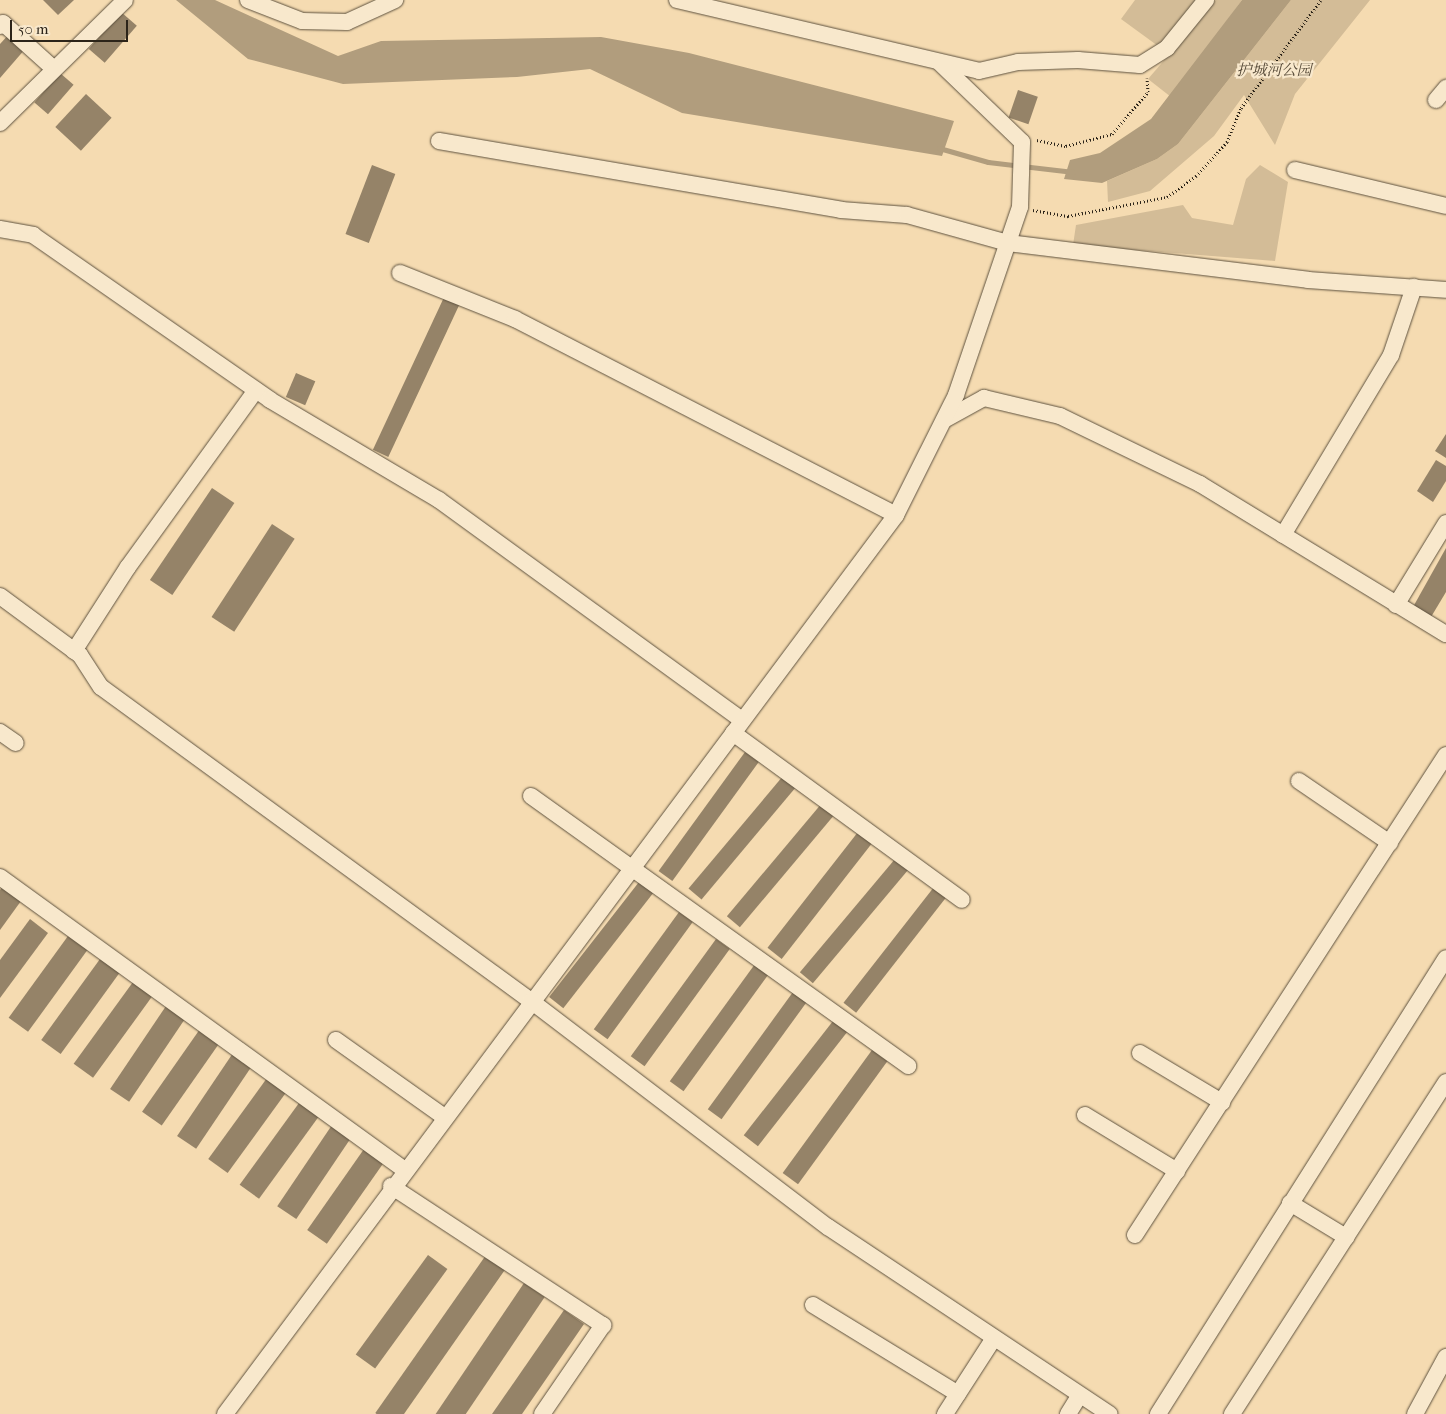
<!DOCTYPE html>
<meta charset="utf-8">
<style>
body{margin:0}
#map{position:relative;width:1446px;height:1414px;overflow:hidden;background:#f5dbb1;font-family:"IM FELL French Canon","Noto Serif SC",serif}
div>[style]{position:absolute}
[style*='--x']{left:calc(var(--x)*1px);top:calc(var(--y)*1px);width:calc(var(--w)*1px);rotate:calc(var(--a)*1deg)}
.green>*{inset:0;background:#d3bc97}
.water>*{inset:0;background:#b19d7d}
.stream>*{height:5px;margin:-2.5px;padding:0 2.5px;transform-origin:2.5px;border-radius:2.5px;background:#b19d7d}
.building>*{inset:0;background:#958368;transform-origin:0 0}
.path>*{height:3px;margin-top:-1.5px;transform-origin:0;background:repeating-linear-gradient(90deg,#2c2419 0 1px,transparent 0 3.5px)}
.roads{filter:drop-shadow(0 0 1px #5e523f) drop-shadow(0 0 1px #5e523f)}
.minor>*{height:16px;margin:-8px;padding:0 8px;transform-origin:8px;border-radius:8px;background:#f8e8cc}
span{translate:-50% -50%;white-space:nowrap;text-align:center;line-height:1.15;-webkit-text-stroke:4.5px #f8e8cc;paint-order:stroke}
.park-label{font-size:15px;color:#564a38;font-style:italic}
.scale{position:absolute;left:10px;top:20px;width:118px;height:22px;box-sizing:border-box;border:2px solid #2c2419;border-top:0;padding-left:6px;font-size:15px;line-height:18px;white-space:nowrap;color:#2c2419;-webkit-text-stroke:4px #f8e8cc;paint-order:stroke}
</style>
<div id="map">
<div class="green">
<i style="clip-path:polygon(1135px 0,1196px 0,1158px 46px,1121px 19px)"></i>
<i style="clip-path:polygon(1216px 0,1242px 0,1171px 97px,1148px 79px)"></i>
<i style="clip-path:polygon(1291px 0,1370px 0,1295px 94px,1275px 145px,1244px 95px,1214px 136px,1150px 191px,1108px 202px,1107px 181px,1157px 159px,1178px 144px)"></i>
<i style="clip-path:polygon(1260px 165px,1288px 182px,1275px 261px,1073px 245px,1076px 225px,1183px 205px,1192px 218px,1233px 225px,1246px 179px)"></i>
</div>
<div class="water">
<i style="clip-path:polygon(176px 0,215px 0,338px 56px,381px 41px,601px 37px,689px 53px,954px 121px,942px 156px,682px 113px,590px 69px,517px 77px,343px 84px,248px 59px)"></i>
<i style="clip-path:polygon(1242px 0,1291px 0,1178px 144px,1157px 159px,1102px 183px,1064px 179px,1070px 160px,1100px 153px,1151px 119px)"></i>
</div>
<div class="stream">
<i style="--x:939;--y:148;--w:51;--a:15.9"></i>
<i style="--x:988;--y:162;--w:86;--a:6.7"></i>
</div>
<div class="building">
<i style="clip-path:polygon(43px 0,74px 0,58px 15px)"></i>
<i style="left:121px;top:12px;width:21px;height:49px;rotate:41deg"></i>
<i style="clip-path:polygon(10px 33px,26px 48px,0 78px,0 44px)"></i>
<i style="left:60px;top:73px;width:18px;height:39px;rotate:41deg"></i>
<i style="left:1018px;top:90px;width:21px;height:29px;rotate:19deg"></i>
<i style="left:86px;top:94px;width:35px;height:45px;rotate:43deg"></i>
<i style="left:372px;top:165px;width:25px;height:74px;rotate:21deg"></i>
<i style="left:446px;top:293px;width:17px;height:173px;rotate:25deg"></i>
<i style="left:296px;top:373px;width:21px;height:26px;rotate:23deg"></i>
<i style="clip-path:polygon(1446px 434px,1446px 458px,1435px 451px)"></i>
<i style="clip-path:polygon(1436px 460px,1446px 466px,1446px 481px,1433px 502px,1417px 491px)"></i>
<i style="left:212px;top:488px;width:27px;height:111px;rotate:34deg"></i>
<i style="left:272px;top:524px;width:27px;height:111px;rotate:33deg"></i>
<i style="clip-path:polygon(1446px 548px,1446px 592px,1431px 617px,1413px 607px)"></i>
<i style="left:745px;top:752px;width:17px;height:147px;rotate:36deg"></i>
<i style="left:783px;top:776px;width:17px;height:147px;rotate:40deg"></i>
<i style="left:822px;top:803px;width:17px;height:148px;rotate:40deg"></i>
<i style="left:858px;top:832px;width:18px;height:147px;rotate:38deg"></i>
<i style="left:895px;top:859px;width:17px;height:148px;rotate:40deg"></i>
<i style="left:639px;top:882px;width:18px;height:146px;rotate:38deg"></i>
<i style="clip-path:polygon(2px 887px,21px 901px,0 930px,0 890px)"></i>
<i style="left:934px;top:887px;width:16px;height:147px;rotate:38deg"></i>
<i style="left:679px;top:912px;width:17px;height:145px;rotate:36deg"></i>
<i style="clip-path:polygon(30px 919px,48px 933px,0 998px,0 960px)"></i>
<i style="left:68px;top:936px;width:24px;height:101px;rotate:36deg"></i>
<i style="left:716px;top:939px;width:17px;height:145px;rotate:36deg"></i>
<i style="left:100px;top:959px;width:24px;height:100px;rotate:36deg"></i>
<i style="left:755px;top:964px;width:17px;height:145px;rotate:36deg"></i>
<i style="left:133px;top:982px;width:24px;height:101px;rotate:36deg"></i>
<i style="left:793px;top:992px;width:17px;height:145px;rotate:36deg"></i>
<i style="left:166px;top:1006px;width:23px;height:100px;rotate:34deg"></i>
<i style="left:833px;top:1021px;width:18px;height:145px;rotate:38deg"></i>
<i style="left:200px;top:1029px;width:24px;height:101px;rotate:35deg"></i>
<i style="left:872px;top:1050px;width:19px;height:152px;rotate:36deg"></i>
<i style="left:233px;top:1053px;width:23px;height:100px;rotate:34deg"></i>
<i style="left:267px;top:1078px;width:24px;height:100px;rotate:36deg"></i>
<i style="left:299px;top:1103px;width:24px;height:101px;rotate:36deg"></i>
<i style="left:332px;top:1125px;width:23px;height:98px;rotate:34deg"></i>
<i style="left:364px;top:1149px;width:24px;height:99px;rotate:35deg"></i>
<i style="left:428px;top:1255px;width:24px;height:123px;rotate:36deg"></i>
<i style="left:486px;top:1255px;width:24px;height:193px;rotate:35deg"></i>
<i style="left:524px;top:1283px;width:25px;height:159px;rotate:34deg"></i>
<i style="clip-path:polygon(564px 1310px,584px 1324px,522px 1414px,492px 1414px)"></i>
</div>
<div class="path">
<i style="--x:1037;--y:140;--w:30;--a:12"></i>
<i style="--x:1066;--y:146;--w:48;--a:-14.6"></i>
<i style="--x:1112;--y:134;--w:55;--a:-49.4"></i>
<i style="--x:1148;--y:92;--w:14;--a:-94"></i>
<i style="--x:1033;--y:210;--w:36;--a:10"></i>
<i style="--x:1068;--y:216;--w:101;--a:-10.9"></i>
<i style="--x:1167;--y:197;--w:36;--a:-36"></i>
<i style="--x:1196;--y:176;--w:46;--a:-47.6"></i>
<i style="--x:1227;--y:142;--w:37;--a:-68"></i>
<i style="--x:1241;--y:108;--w:134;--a:-53.5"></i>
</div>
<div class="roads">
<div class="minor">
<i style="--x:248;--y:0;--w:58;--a:21.3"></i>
<i style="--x:302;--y:21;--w:45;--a:1.3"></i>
<i style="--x:347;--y:22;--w:53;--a:-24.6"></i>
<i style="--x:677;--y:0;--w:310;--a:13.2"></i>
<i style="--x:979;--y:71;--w:40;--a:-13"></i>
<i style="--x:1018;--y:62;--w:60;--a:-1.9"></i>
<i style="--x:1078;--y:60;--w:62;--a:4.6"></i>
<i style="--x:1140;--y:65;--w:32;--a:-32"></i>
<i style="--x:1167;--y:48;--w:62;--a:-50.9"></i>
<i style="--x:0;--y:26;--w:4;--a:-45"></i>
<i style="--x:3;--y:23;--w:67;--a:42"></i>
<i style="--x:1436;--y:100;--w:16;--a:-50"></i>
<i style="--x:0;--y:123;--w:175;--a:-44.5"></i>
<i style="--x:439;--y:141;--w:408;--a:9.7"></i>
<i style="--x:841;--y:210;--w:66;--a:4.3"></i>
<i style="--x:907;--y:215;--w:105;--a:15.5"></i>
<i style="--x:1008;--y:243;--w:302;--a:7"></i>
<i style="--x:1308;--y:280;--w:138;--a:4.1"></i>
<i style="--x:1295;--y:170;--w:155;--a:13.4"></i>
<i style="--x:0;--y:229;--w:34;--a:10"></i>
<i style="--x:33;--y:235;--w:289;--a:34.8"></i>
<i style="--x:270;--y:400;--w:196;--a:30.6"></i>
<i style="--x:439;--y:500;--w:374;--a:36"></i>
<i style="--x:400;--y:273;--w:124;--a:21.8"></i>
<i style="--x:515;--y:319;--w:428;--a:27.2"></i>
<i style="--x:944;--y:420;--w:46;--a:-28.8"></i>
<i style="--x:984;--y:398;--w:78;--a:13.3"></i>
<i style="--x:1060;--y:416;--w:156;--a:25.9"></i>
<i style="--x:1200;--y:484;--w:288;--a:31.4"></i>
<i style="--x:1283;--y:535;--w:210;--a:-59"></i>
<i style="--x:1391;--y:355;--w:72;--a:-71.3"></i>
<i style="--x:0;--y:596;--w:99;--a:36.4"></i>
<i style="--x:80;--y:655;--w:38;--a:57"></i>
<i style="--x:101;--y:687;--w:532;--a:36.14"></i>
<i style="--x:531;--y:1001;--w:373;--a:37.3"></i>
<i style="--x:828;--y:1227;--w:338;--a:33.6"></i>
<i style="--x:1396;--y:605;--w:96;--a:-58.6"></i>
<i style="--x:74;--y:651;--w:100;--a:-57.3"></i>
<i style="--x:128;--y:567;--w:218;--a:-54.1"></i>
<i style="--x:0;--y:732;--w:19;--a:35"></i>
<i style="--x:733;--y:733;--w:283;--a:36.1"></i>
<i style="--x:1299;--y:781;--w:110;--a:34.3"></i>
<i style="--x:531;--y:796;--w:464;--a:35.6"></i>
<i style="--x:0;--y:877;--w:498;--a:35.9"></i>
<i style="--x:336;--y:1040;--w:131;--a:35.4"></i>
<i style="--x:1140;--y:1053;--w:96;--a:30.9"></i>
<i style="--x:1085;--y:1115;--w:108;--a:31.3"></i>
<i style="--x:391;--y:1186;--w:254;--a:33.3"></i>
<i style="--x:603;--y:1325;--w:108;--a:124.4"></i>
<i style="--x:1290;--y:1203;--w:66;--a:31.3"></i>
<i style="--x:1135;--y:1235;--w:572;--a:-57.06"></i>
<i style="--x:813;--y:1305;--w:170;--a:31.5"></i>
<i style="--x:225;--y:1414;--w:1122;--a:-53.26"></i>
<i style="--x:896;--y:515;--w:134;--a:-63.4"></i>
<i style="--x:956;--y:395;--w:199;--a:-71.2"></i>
<i style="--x:1020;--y:207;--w:65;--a:-88.2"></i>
<i style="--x:1022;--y:142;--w:115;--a:-136.1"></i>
<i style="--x:945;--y:1414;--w:90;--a:-57.2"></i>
<i style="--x:1068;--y:1414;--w:22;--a:-58"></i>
<i style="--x:1158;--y:1414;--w:539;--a:-57.72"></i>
<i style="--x:1232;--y:1414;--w:395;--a:-57.2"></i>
<i style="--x:1415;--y:1414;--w:65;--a:-61.5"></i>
</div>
</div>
<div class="park-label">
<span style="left:1274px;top:71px">护城河公园</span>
</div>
<div class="scale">50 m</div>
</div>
